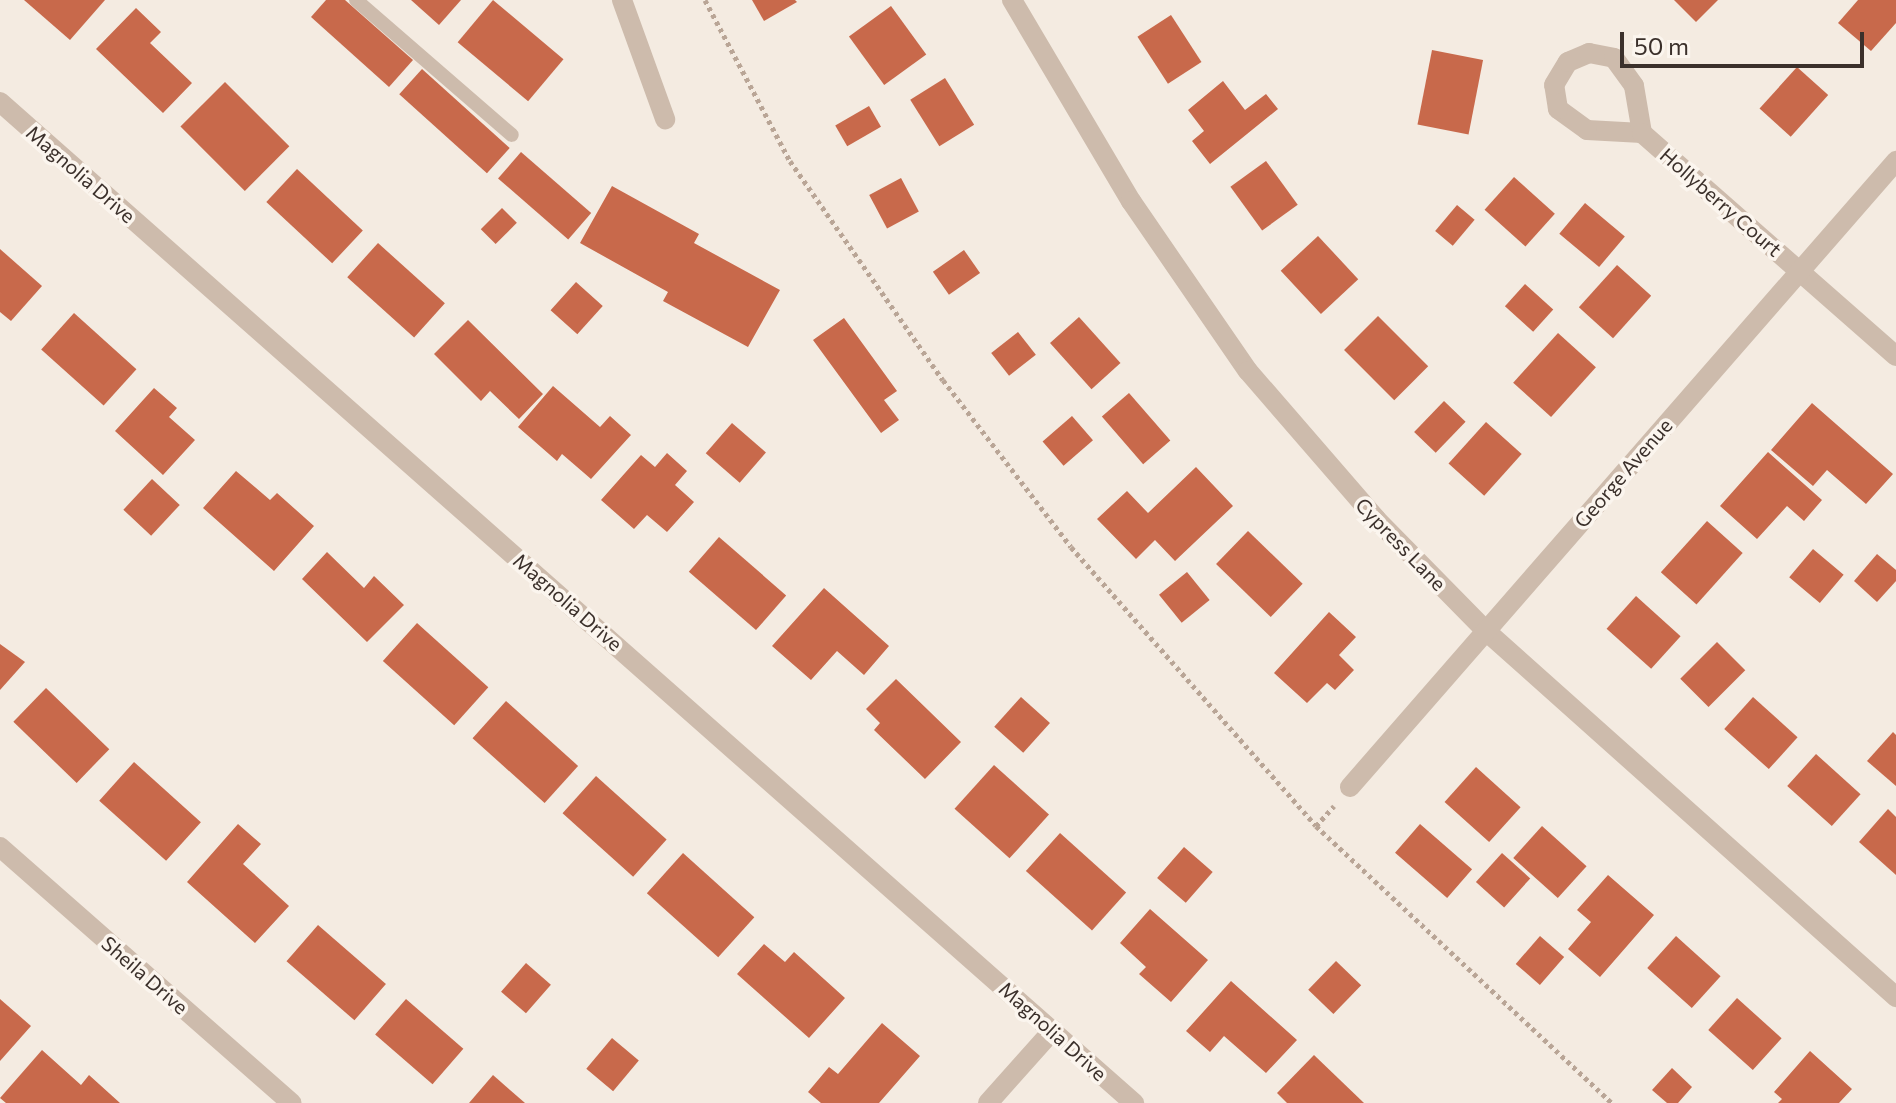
<!DOCTYPE html>
<style>
body{margin:0}
#map{position:relative;width:1896px;height:1103px;overflow:hidden;background:#f4ebe1;font-family:Commissioner,sans-serif}
div>[style]{position:absolute}
[style*='--x']{left:calc(var(--x)*1px);top:calc(var(--y)*1px);width:calc(var(--w)*1px);rotate:calc(var(--a)*1deg)}
.building>*{inset:0;background:#c8694b;transform-origin:0 0}
.path>*{height:5px;margin-top:-2.5px;transform-origin:0;background:repeating-linear-gradient(90deg,#b9a596 0 4px,transparent 0 8px)}
.service>*{height:14px;margin:-7px;padding:0 7px;transform-origin:7px;border-radius:7px;background:#cdbbac}
.minor>*{height:20px;margin:-10px;padding:0 10px;transform-origin:10px;border-radius:10px;background:#cdbbac}
span{translate:-50% -50%;white-space:nowrap;text-align:center;line-height:1.15;-webkit-text-stroke:7px #fbf5ee;paint-order:stroke}
.street-label{font-size:20px;color:#3b302b}
.scale{position:absolute;left:1620px;top:32px;width:244px;height:36px;box-sizing:border-box;border:4px solid #3b302b;border-top:0;padding-left:10px;font-size:24px;line-height:28px;white-space:nowrap;color:#3b302b;-webkit-text-stroke:6px #fbf5ee;paint-order:stroke}
</style>
<div id="map">
<div class="building">
<i style="clip-path:polygon(24px 0,105px 0,70px 40px)"></i>
<i style="clip-path:polygon(326px 0,345px 0,413px 60px,389px 87px,311px 17px)"></i>
<i style="clip-path:polygon(411px 0,461px 0,439px 25px)"></i>
<i style="left:493px;top:0;width:92px;height:55px;rotate:40deg"></i>
<i style="clip-path:polygon(752px 0,795px 0,797px 2px,764px 21px)"></i>
<i style="clip-path:polygon(1674px 0,1718px 0,1696px 22px)"></i>
<i style="clip-path:polygon(1858px 0,1896px 0,1896px 23px,1871px 51px,1838px 23px)"></i>
<i style="left:891px;top:6px;width:60px;height:52px;rotate:54deg"></i>
<i style="clip-path:polygon(136px 8px,161px 32px,150px 43px,192px 83px,163px 113px,96px 49px)"></i>
<i style="left:1171px;top:15px;width:56px;height:40px;rotate:57deg"></i>
<i style="left:1432px;top:50px;width:52px;height:76px;rotate:11deg"></i>
<i style="left:1797px;top:67px;width:42px;height:56px;rotate:42deg"></i>
<i style="left:422px;top:69px;width:118px;height:34px;rotate:42deg"></i>
<i style="left:945px;top:78px;width:55px;height:41px;rotate:58deg"></i>
<i style="clip-path:polygon(1223px 81px,1245px 110px,1266px 94px,1278px 109px,1210px 164px,1192px 141px,1204px 131px,1188px 110px)"></i>
<i style="left:225px;top:82px;width:91px;height:63px;rotate:45deg"></i>
<i style="left:869px;top:106px;width:24px;height:39px;rotate:60deg"></i>
<i style="left:521px;top:152px;width:93px;height:35px;rotate:41deg"></i>
<i style="left:1266px;top:161px;width:54px;height:44px;rotate:54deg"></i>
<i style="left:297px;top:169px;width:90px;height:45px;rotate:43deg"></i>
<i style="left:1514px;top:177px;width:55px;height:44px;rotate:42deg"></i>
<i style="left:901px;top:178px;width:38px;height:36px;rotate:62deg"></i>
<i style="clip-path:polygon(612px 186px,699px 234px,694px 243px,780px 290px,748px 347px,663px 301px,668px 292px,580px 243px)"></i>
<i style="left:1585px;top:203px;width:52px;height:40px;rotate:40deg"></i>
<i style="left:1457px;top:205px;width:23px;height:34px;rotate:40deg"></i>
<i style="left:502px;top:208px;width:21px;height:30px;rotate:45deg"></i>
<i style="left:1318px;top:236px;width:59px;height:51px;rotate:47deg"></i>
<i style="left:378px;top:243px;width:90px;height:46px;rotate:42deg"></i>
<i style="clip-path:polygon(0 249px,42px 286px,11px 321px,0 312px)"></i>
<i style="left:964px;top:250px;width:28px;height:38px;rotate:55deg"></i>
<i style="left:1617px;top:265px;width:46px;height:57px;rotate:42deg"></i>
<i style="left:576px;top:282px;width:36px;height:38px;rotate:42deg"></i>
<i style="left:1525px;top:284px;width:38px;height:30px;rotate:42deg"></i>
<i style="left:74px;top:313px;width:84px;height:49px;rotate:42deg"></i>
<i style="left:1378px;top:316px;width:71px;height:48px;rotate:45deg"></i>
<i style="left:1079px;top:317px;width:62px;height:39px;rotate:48deg"></i>
<i style="clip-path:polygon(844px 318px,897px 391px,884px 400px,899px 420px,881px 433px,813px 340px)"></i>
<i style="clip-path:polygon(468px 320px,543px 394px,519px 419px,490px 391px,481px 401px,434px 354px)"></i>
<i style="left:1018px;top:332px;width:29px;height:34px;rotate:52deg"></i>
<i style="left:1558px;top:333px;width:51px;height:67px;rotate:42deg"></i>
<i style="clip-path:polygon(553px 386px,600px 427px,610px 416px,631px 435px,591px 479px,562px 454px,557px 461px,518px 427px)"></i>
<i style="clip-path:polygon(154px 388px,177px 408px,169px 417px,195px 440px,163px 475px,115px 431px)"></i>
<i style="left:1129px;top:393px;width:63px;height:36px;rotate:49deg"></i>
<i style="left:1444px;top:401px;width:30px;height:43px;rotate:44deg"></i>
<i style="clip-path:polygon(1812px 403px,1893px 474px,1866px 504px,1827px 470px,1813px 486px,1771px 450px)"></i>
<i style="left:1072px;top:416px;width:32px;height:39px;rotate:49deg"></i>
<i style="left:1486px;top:422px;width:48px;height:56px;rotate:42deg"></i>
<i style="left:732px;top:423px;width:45px;height:40px;rotate:41deg"></i>
<i style="clip-path:polygon(1768px 452px,1822px 500px,1804px 521px,1787px 506px,1757px 539px,1720px 506px)"></i>
<i style="clip-path:polygon(667px 453px,687px 471px,675px 485px,694px 502px,667px 532px,647px 515px,634px 529px,601px 500px,641px 455px,655px 467px)"></i>
<i style="clip-path:polygon(1196px 467px,1233px 506px,1175px 561px,1155px 540px,1136px 559px,1097px 519px,1127px 491px,1148px 513px)"></i>
<i style="clip-path:polygon(236px 471px,270px 500px,277px 493px,314px 526px,274px 571px,203px 508px)"></i>
<i style="left:152px;top:479px;width:38px;height:42px;rotate:43deg"></i>
<i style="left:1707px;top:521px;width:48px;height:69px;rotate:42deg"></i>
<i style="left:1248px;top:531px;width:76px;height:46px;rotate:44deg"></i>
<i style="left:719px;top:537px;width:89px;height:46px;rotate:41deg"></i>
<i style="left:1813px;top:549px;width:40px;height:37px;rotate:40deg"></i>
<i style="clip-path:polygon(327px 552px,364px 588px,374px 576px,404px 605px,367px 642px,302px 579px)"></i>
<i style="clip-path:polygon(1877px 554px,1896px 570px,1896px 581px,1877px 602px,1854px 581px)"></i>
<i style="left:1187px;top:572px;width:36px;height:36px;rotate:51deg"></i>
<i style="clip-path:polygon(824px 588px,889px 646px,864px 675px,837px 651px,811px 680px,772px 646px)"></i>
<i style="left:1636px;top:596px;width:60px;height:44px;rotate:42deg"></i>
<i style="clip-path:polygon(1329px 612px,1356px 637px,1339px 655px,1354px 670px,1335px 690px,1327px 683px,1307px 703px,1274px 673px)"></i>
<i style="left:417px;top:623px;width:96px;height:51px;rotate:42deg"></i>
<i style="left:1717px;top:642px;width:40px;height:52px;rotate:45deg"></i>
<i style="clip-path:polygon(0 644px,25px 662px,0 690px)"></i>
<i style="clip-path:polygon(896px 679px,961px 742px,925px 779px,874px 730px,880px 723px,866px 709px)"></i>
<i style="left:46px;top:688px;width:88px;height:47px;rotate:44deg"></i>
<i style="left:1021px;top:697px;width:39px;height:40px;rotate:42deg"></i>
<i style="left:1753px;top:697px;width:60px;height:43px;rotate:42deg"></i>
<i style="left:506px;top:701px;width:97px;height:50px;rotate:42deg"></i>
<i style="clip-path:polygon(1893px 732px,1896px 735px,1896px 786px,1867px 761px)"></i>
<i style="left:1816px;top:754px;width:60px;height:43px;rotate:42deg"></i>
<i style="left:134px;top:762px;width:90px;height:52px;rotate:42deg"></i>
<i style="left:994px;top:765px;width:74px;height:59px;rotate:42deg"></i>
<i style="left:1476px;top:767px;width:60px;height:47px;rotate:42deg"></i>
<i style="left:596px;top:776px;width:95px;height:50px;rotate:42deg"></i>
<i style="clip-path:polygon(1888px 809px,1896px 817px,1896px 875px,1859px 842px)"></i>
<i style="clip-path:polygon(238px 824px,261px 844px,243px 864px,289px 906px,255px 943px,187px 882px)"></i>
<i style="left:1420px;top:824px;width:69px;height:38px;rotate:41deg"></i>
<i style="left:1542px;top:826px;width:60px;height:43px;rotate:42deg"></i>
<i style="left:1060px;top:833px;width:89px;height:51px;rotate:42deg"></i>
<i style="left:1184px;top:847px;width:38px;height:41px;rotate:41deg"></i>
<i style="left:683px;top:853px;width:96px;height:54px;rotate:42deg"></i>
<i style="left:1502px;top:853px;width:38px;height:39px;rotate:42deg"></i>
<i style="clip-path:polygon(1608px 875px,1654px 915px,1600px 977px,1568px 949px,1591px 922px,1577px 910px)"></i>
<i style="clip-path:polygon(1150px 909px,1208px 960px,1171px 1002px,1139px 974px,1146px 967px,1120px 943px)"></i>
<i style="left:318px;top:925px;width:90px;height:48px;rotate:41deg"></i>
<i style="left:1540px;top:936px;width:32px;height:37px;rotate:41deg"></i>
<i style="left:1676px;top:936px;width:60px;height:43px;rotate:42deg"></i>
<i style="clip-path:polygon(764px 944px,785px 962px,794px 952px,845px 998px,809px 1038px,737px 974px)"></i>
<i style="left:1336px;top:961px;width:35px;height:40px;rotate:44deg"></i>
<i style="left:526px;top:963px;width:33px;height:38px;rotate:41deg"></i>
<i style="clip-path:polygon(1231px 981px,1297px 1040px,1266px 1073px,1224px 1036px,1210px 1052px,1186px 1031px)"></i>
<i style="left:1737px;top:998px;width:60px;height:43px;rotate:42deg"></i>
<i style="clip-path:polygon(0 999px,31px 1026px,0 1061px)"></i>
<i style="left:406px;top:999px;width:76px;height:47px;rotate:41deg"></i>
<i style="clip-path:polygon(882px 1023px,920px 1056px,879px 1103px,821px 1103px,808px 1092px,829px 1067px,838px 1074px)"></i>
<i style="left:612px;top:1038px;width:35px;height:40px;rotate:40deg"></i>
<i style="clip-path:polygon(42px 1050px,81px 1085px,89px 1075px,120px 1103px,6px 1103px,0 1098px)"></i>
<i style="clip-path:polygon(1810px 1051px,1852px 1089px,1839px 1103px,1778px 1103px,1782px 1099px,1774px 1092px)"></i>
<i style="clip-path:polygon(1314px 1055px,1364px 1103px,1287px 1103px,1277px 1093px)"></i>
<i style="clip-path:polygon(1672px 1068px,1692px 1087px,1678px 1103px,1667px 1103px,1652px 1090px)"></i>
<i style="clip-path:polygon(493px 1075px,525px 1103px,469px 1103px)"></i>
</div>
<div class="path">
<i style="--x:705;--y:0;--w:182;--a:62.2"></i>
<i style="--x:790;--y:161;--w:267;--a:55.1"></i>
<i style="--x:943;--y:380;--w:210;--a:52.5"></i>
<i style="--x:1071;--y:547;--w:371;--a:48.7"></i>
<i style="--x:1316;--y:826;--w:405;--a:43.1"></i>
<i style="--x:1316;--y:826;--w:27;--a:-48"></i>
</div>
<div class="service">
<i style="--x:356;--y:0;--w:206;--a:40.9"></i>
</div>
<div class="minor">
<i style="--x:622;--y:0;--w:127;--a:70.1"></i>
<i style="--x:1012;--y:0;--w:234;--a:59.4"></i>
<i style="--x:1131;--y:201;--w:206;--a:55.5"></i>
<i style="--x:1248;--y:371;--w:196;--a:49.1"></i>
<i style="--x:1376;--y:519;--w:157;--a:45.5"></i>
<i style="--x:1486;--y:631;--w:550;--a:41.75"></i>
<i style="--x:0;--y:102;--w:1513;--a:41.44"></i>
<i style="--x:1642;--y:133;--w:55;--a:-176.9"></i>
<i style="--x:1587;--y:130;--w:36;--a:-144"></i>
<i style="--x:1558;--y:109;--w:24;--a:-99"></i>
<i style="--x:1554;--y:85;--w:27;--a:-59"></i>
<i style="--x:1568;--y:62;--w:23;--a:-23"></i>
<i style="--x:1589;--y:53;--w:25;--a:11"></i>
<i style="--x:1614;--y:58;--w:34;--a:54"></i>
<i style="--x:1634;--y:86;--w:48;--a:80.3"></i>
<i style="--x:1642;--y:133;--w:338;--a:41.3"></i>
<i style="--x:1350;--y:787;--w:831;--a:-48.9"></i>
<i style="--x:0;--y:847;--w:388;--a:41.3"></i>
<i style="--x:988;--y:1103;--w:98;--a:-48.3"></i>
</div>
<div class="street-label">
<span style="left:81px;top:174px;rotate:41deg">Magnolia Drive</span>
<span style="left:1721px;top:202px;rotate:41deg">Hollyberry Court</span>
<span style="left:1623px;top:473px;rotate:-49deg">George Avenue</span>
<span style="left:1401px;top:544px;rotate:46deg">Cypress Lane</span>
<span style="left:568px;top:602px;rotate:41deg">Magnolia Drive</span>
<span style="left:145px;top:975px;rotate:41deg">Sheila Drive</span>
<span style="left:1053px;top:1031px;rotate:42deg">Magnolia Drive</span>
</div>
<div class="scale">50 m</div>
</div>
